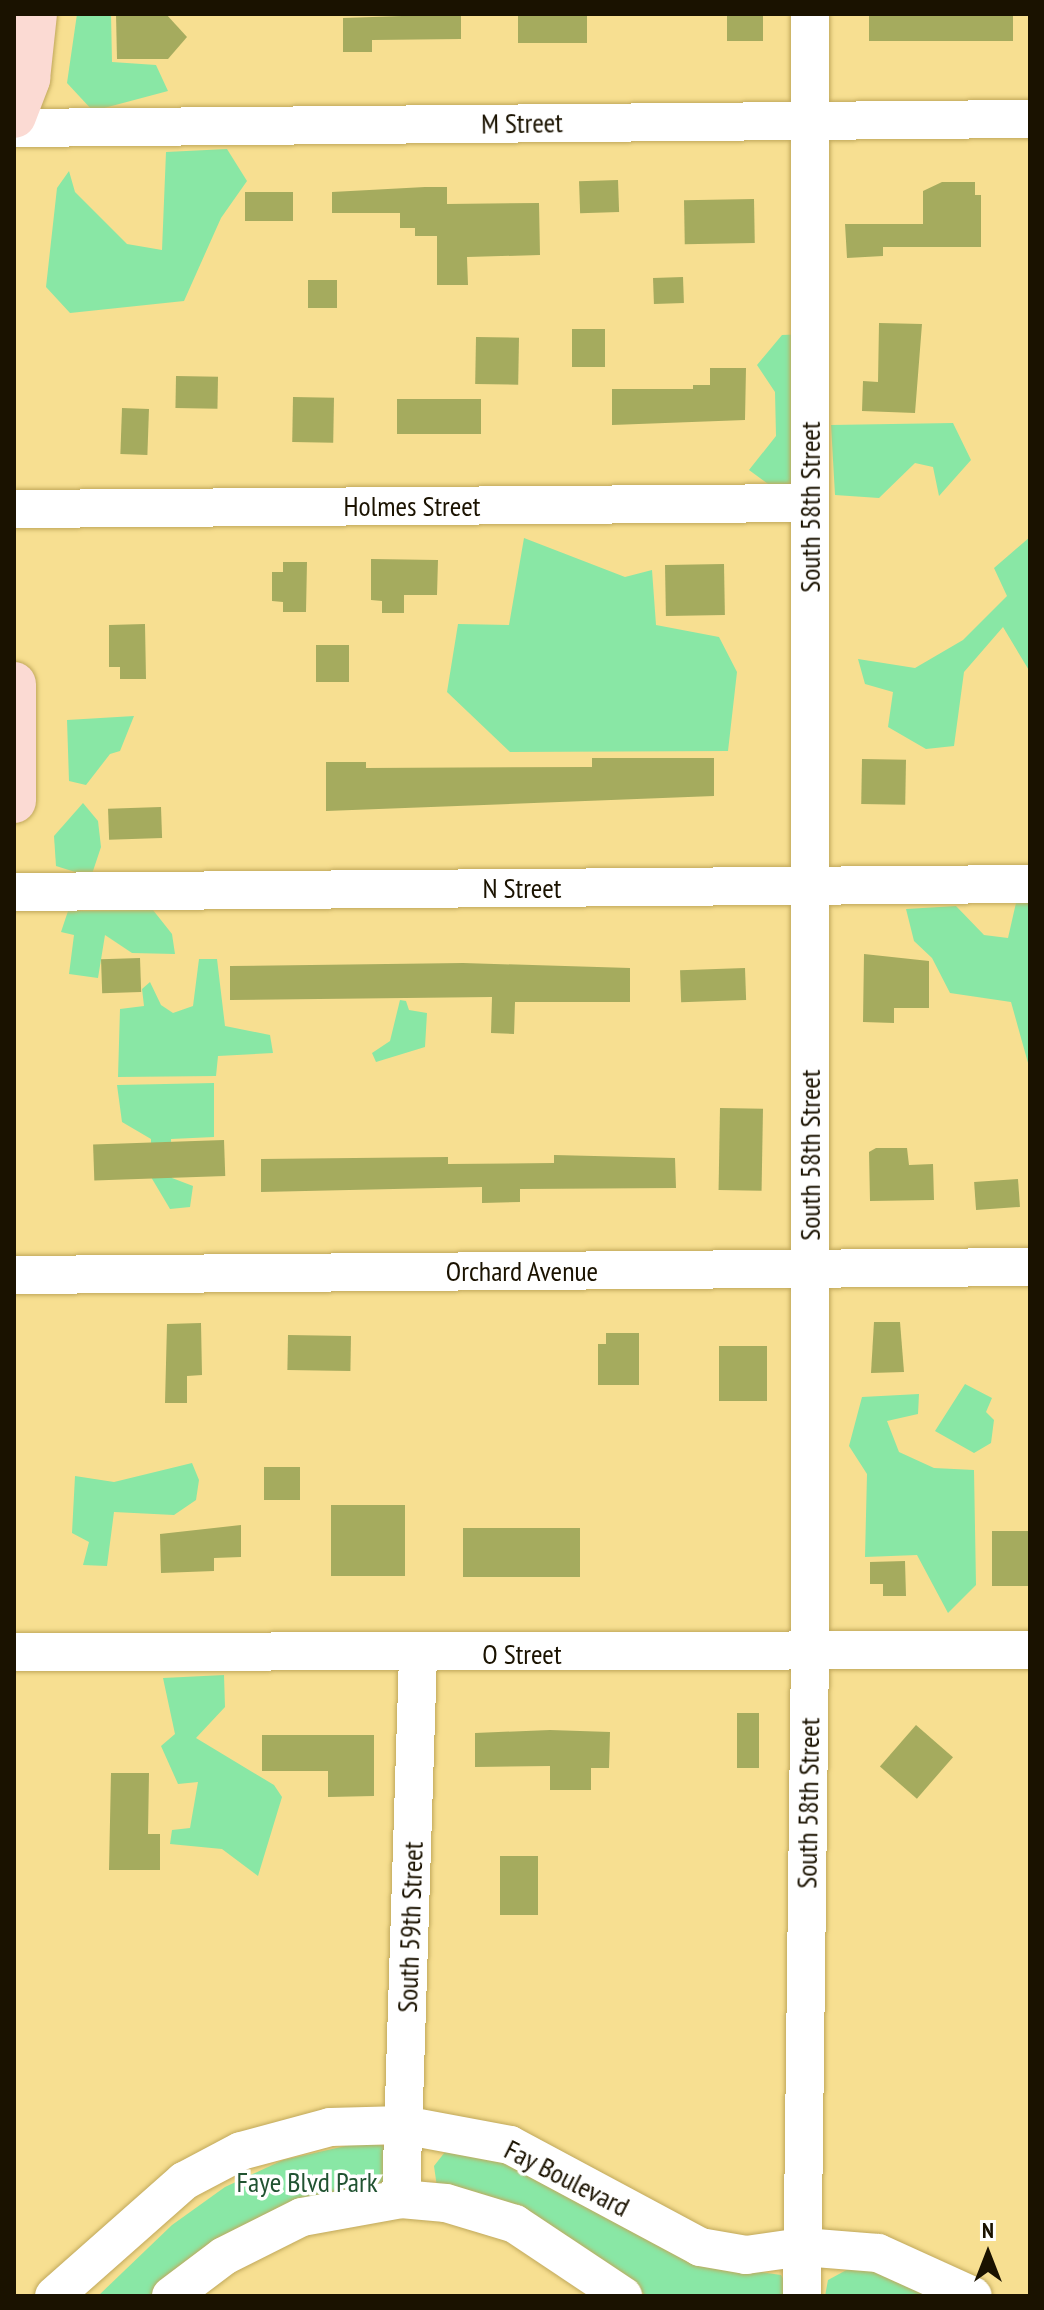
<!DOCTYPE html>
<style>
body{margin:0}
#map{position:relative;width:1044px;height:2310px;overflow:hidden;background:#f7df91;font-family:"PT Sans Narrow",sans-serif}
div>[style]{position:absolute}
[style*='--x']{left:calc(var(--x)*1px);top:calc(var(--y)*1px);width:calc(var(--w)*1px);rotate:calc(var(--a)*1deg)}
.green>*{inset:0;background:#89e7a5}
.building>*{inset:0;background:#a5ab5e;transform-origin:0 0}
.roads{filter:drop-shadow(0 0 2px #c0a85b) drop-shadow(0 0 2px #c0a85b)}
.minor>*{height:38px;margin:-19px;padding:0 19px;transform-origin:19px;border-radius:19px;background:#fff}
.major>*{height:44px;margin:-22px;padding:0 22px;transform-origin:22px;border-radius:22px;background:#fbdad3}
span{translate:-50% -50%;white-space:nowrap;text-align:center;line-height:1.15;-webkit-text-stroke:7px #fff;paint-order:stroke}
.street-label{font-size:28px;color:#1a1200}
.park-label{font-size:28px;color:#215332}
.frame{position:absolute;inset:0;border:16px solid #1a1200;pointer-events:none}
.north{position:absolute;left:948px;top:2214px;width:80px;height:80px;-webkit-text-stroke:6px #fff;paint-order:stroke;rotate:0deg;font-size:22px;font-weight:700;line-height:32px;text-align:center;color:#1a1200}
.north::after{content:'';display:block;margin:auto;width:28px;height:36px;background:#1a1200;clip-path:polygon(50% 0,100% 100%,50% 72%,0 100%)}
</style>
<div id="map">
<div class="green">
<i style="clip-path:polygon(77px 14px,111px 14px,112px 62px,156px 65px,168px 91px,93px 111px,67px 83px)"></i>
<i style="clip-path:polygon(227px 149px,247px 181px,221px 218px,184px 301px,70px 313px,46px 287px,57px 188px,69px 171px,75px 192px,127px 244px,162px 250px,166px 152px)"></i>
<i style="clip-path:polygon(807px 334px,808px 482px,783px 495px,749px 470px,776px 436px,775px 392px,757px 365px,782px 335px)"></i>
<i style="clip-path:polygon(953px 423px,971px 460px,939px 496px,933px 467px,915px 463px,879px 498px,835px 495px,831px 425px)"></i>
<i style="clip-path:polygon(1030px 537px,1030px 672px,1003px 627px,964px 672px,954px 746px,926px 749px,888px 727px,893px 692px,865px 684px,858px 659px,915px 668px,963px 640px,1007px 596px,994px 568px)"></i>
<i style="clip-path:polygon(524px 538px,625px 577px,652px 570px,656px 625px,719px 637px,737px 672px,728px 751px,510px 752px,447px 692px,458px 624px,509px 625px)"></i>
<i style="clip-path:polygon(134px 716px,120px 751px,110px 754px,86px 785px,69px 781px,67px 720px)"></i>
<i style="clip-path:polygon(83px 803px,98px 821px,101px 847px,91px 877px,56px 866px,54px 836px)"></i>
<i style="clip-path:polygon(1018px 894px,1030px 894px,1030px 1070px,1011px 1002px,950px 993px,932px 958px,914px 941px,906px 909px,956px 906px,984px 935px,1008px 938px)"></i>
<i style="clip-path:polygon(153px 910px,172px 934px,175px 954px,132px 953px,105px 935px,98px 978px,69px 974px,74px 935px,61px 932px,68px 911px)"></i>
<i style="clip-path:polygon(199px 959px,217px 959px,225px 1026px,270px 1035px,273px 1053px,218px 1056px,216px 1076px,118px 1077px,120px 1009px,144px 1006px,142px 989px,150px 982px,161px 1005px,173px 1013px,193px 1006px)"></i>
<i style="clip-path:polygon(400px 1000px,406px 1001px,409px 1010px,427px 1013px,425px 1047px,376px 1062px,372px 1053px,390px 1041px)"></i>
<i style="clip-path:polygon(214px 1083px,214px 1137px,171px 1139px,172px 1178px,193px 1186px,190px 1207px,170px 1209px,151px 1177px,151px 1139px,122px 1122px,117px 1085px)"></i>
<i style="clip-path:polygon(965px 1384px,992px 1398px,986px 1412px,994px 1420px,991px 1443px,974px 1453px,935px 1431px)"></i>
<i style="clip-path:polygon(919px 1394px,918px 1414px,887px 1421px,899px 1452px,934px 1468px,974px 1470px,976px 1585px,948px 1613px,917px 1555px,865px 1557px,867px 1474px,849px 1446px,862px 1397px)"></i>
<i style="clip-path:polygon(192px 1463px,199px 1480px,196px 1500px,174px 1515px,114px 1512px,107px 1566px,83px 1565px,89px 1542px,72px 1533px,75px 1476px,114px 1482px)"></i>
<i style="clip-path:polygon(224px 1675px,225px 1707px,196px 1738px,274px 1785px,282px 1797px,258px 1876px,222px 1849px,170px 1844px,172px 1830px,190px 1828px,198px 1782px,178px 1784px,161px 1746px,175px 1734px,163px 1678px)"></i>
<i style="clip-path:polygon(359px 2143px,390px 2146px,402px 2178px,167px 2296px,98px 2296px,172px 2225px,225px 2187px,283px 2160px)"></i>
<i style="clip-path:polygon(476px 2150px,746px 2270px,781px 2275px,793px 2296px,647px 2296px,568px 2241px,437px 2187px,434px 2166px,445px 2152px)"></i>
<i style="clip-path:polygon(852px 2267px,888px 2272px,947px 2296px,825px 2296px,828px 2280px)"></i>
</div>
<div class="building">
<i style="clip-path:polygon(116px 14px,166px 14px,187px 37px,168px 59px,117px 59px)"></i>
<i style="clip-path:polygon(461px 14px,461px 39px,372px 40px,372px 52px,343px 52px,343px 18px)"></i>
<i style="left:518px;top:14px;width:69px;height:29px"></i>
<i style="left:727px;top:14px;width:36px;height:27px"></i>
<i style="left:869px;top:14px;width:144px;height:27px"></i>
<i style="left:618px;top:180px;width:32px;height:39px;rotate:88deg"></i>
<i style="clip-path:polygon(942px 182px,975px 182px,975px 195px,981px 195px,981px 247px,883px 247px,883px 256px,847px 258px,845px 224px,923px 224px,923px 191px)"></i>
<i style="clip-path:polygon(425px 187px,447px 187px,447px 204px,539px 203px,540px 255px,467px 257px,468px 285px,437px 285px,437px 236px,415px 236px,415px 228px,400px 228px,400px 213px,332px 213px,332px 192px)"></i>
<i style="left:245px;top:192px;width:48px;height:29px"></i>
<i style="left:754px;top:199px;width:44px;height:70px;rotate:89deg"></i>
<i style="left:683px;top:277px;width:26px;height:30px;rotate:88deg"></i>
<i style="left:308px;top:280px;width:29px;height:28px"></i>
<i style="clip-path:polygon(879px 323px,922px 324px,915px 413px,862px 411px,863px 381px,878px 382px)"></i>
<i style="left:572px;top:329px;width:33px;height:38px"></i>
<i style="left:476px;top:337px;width:43px;height:47px;rotate:1deg"></i>
<i style="clip-path:polygon(710px 368px,746px 368px,745px 420px,612px 425px,612px 389px,693px 389px,693px 385px,710px 385px)"></i>
<i style="left:176px;top:376px;width:42px;height:32px;rotate:1deg"></i>
<i style="left:293px;top:397px;width:41px;height:45px;rotate:1deg"></i>
<i style="left:397px;top:399px;width:84px;height:35px"></i>
<i style="left:122px;top:408px;width:27px;height:46px;rotate:2deg"></i>
<i style="clip-path:polygon(371px 559px,438px 560px,437px 595px,404px 595px,404px 613px,382px 613px,382px 601px,371px 600px)"></i>
<i style="clip-path:polygon(283px 562px,307px 562px,306px 612px,283px 612px,283px 602px,272px 601px,272px 572px,283px 572px)"></i>
<i style="left:724px;top:564px;width:51px;height:59px;rotate:89deg"></i>
<i style="clip-path:polygon(145px 624px,146px 679px,120px 679px,120px 667px,109px 667px,109px 625px)"></i>
<i style="left:316px;top:645px;width:33px;height:37px"></i>
<i style="clip-path:polygon(592px 758px,714px 758px,714px 796px,326px 811px,326px 762px,366px 762px,366px 768px,592px 767px)"></i>
<i style="left:862px;top:759px;width:44px;height:45px;rotate:1deg"></i>
<i style="left:161px;top:807px;width:31px;height:53px;rotate:88deg"></i>
<i style="clip-path:polygon(864px 954px,929px 961px,929px 1008px,894px 1008px,894px 1023px,863px 1022px)"></i>
<i style="left:140px;top:958px;width:34px;height:39px;rotate:88deg"></i>
<i style="clip-path:polygon(463px 963px,630px 968px,630px 1002px,515px 1002px,514px 1034px,491px 1033px,492px 997px,230px 1000px,230px 966px)"></i>
<i style="left:745px;top:968px;width:32px;height:65px;rotate:88deg"></i>
<i style="left:720px;top:1108px;width:43px;height:82px;rotate:1deg"></i>
<i style="left:224px;top:1140px;width:36px;height:131px;rotate:88deg"></i>
<i style="clip-path:polygon(876px 1148px,907px 1148px,909px 1165px,933px 1164px,934px 1200px,870px 1201px,869px 1152px)"></i>
<i style="clip-path:polygon(554px 1155px,675px 1158px,676px 1188px,520px 1189px,520px 1202px,482px 1203px,482px 1187px,261px 1192px,261px 1159px,448px 1157px,448px 1164px,554px 1163px)"></i>
<i style="left:1018px;top:1179px;width:28px;height:44px;rotate:86deg"></i>
<i style="clip-path:polygon(874px 1322px,900px 1322px,904px 1372px,871px 1373px)"></i>
<i style="clip-path:polygon(201px 1323px,202px 1375px,187px 1376px,187px 1403px,165px 1403px,167px 1324px)"></i>
<i style="clip-path:polygon(606px 1333px,639px 1333px,639px 1385px,598px 1385px,598px 1344px,606px 1344px)"></i>
<i style="left:288px;top:1335px;width:63px;height:35px;rotate:1deg"></i>
<i style="left:719px;top:1346px;width:48px;height:55px"></i>
<i style="left:264px;top:1467px;width:36px;height:33px"></i>
<i style="left:405px;top:1505px;width:71px;height:74px;rotate:90deg"></i>
<i style="clip-path:polygon(241px 1525px,241px 1557px,214px 1558px,214px 1571px,161px 1573px,160px 1534px)"></i>
<i style="left:463px;top:1528px;width:117px;height:49px"></i>
<i style="left:1030px;top:1531px;width:55px;height:38px;rotate:90deg"></i>
<i style="clip-path:polygon(905px 1561px,906px 1596px,883px 1596px,883px 1584px,870px 1584px,870px 1562px)"></i>
<i style="left:737px;top:1713px;width:22px;height:55px"></i>
<i style="left:916px;top:1725px;width:49px;height:55px;rotate:41deg"></i>
<i style="clip-path:polygon(550px 1730px,610px 1732px,609px 1768px,591px 1768px,591px 1790px,550px 1790px,550px 1766px,475px 1767px,475px 1733px)"></i>
<i style="clip-path:polygon(262px 1735px,374px 1735px,374px 1796px,328px 1797px,328px 1771px,262px 1771px)"></i>
<i style="clip-path:polygon(111px 1773px,149px 1773px,148px 1834px,160px 1834px,160px 1870px,109px 1870px)"></i>
<i style="left:500px;top:1856px;width:38px;height:59px"></i>
</div>
<div class="roads">
<div class="minor">
<i style="--x:14;--y:128;--w:1016;--a:-0.51"></i>
<i style="--x:14;--y:509;--w:796;--a:-0.43"></i>
<i style="--x:14;--y:892;--w:1016;--a:-0.45"></i>
<i style="--x:14;--y:1275;--w:1016;--a:-0.45"></i>
<i style="--x:14;--y:1652;--w:1016;--a:-0.11"></i>
<i style="--x:401;--y:2199;--w:544;--a:-88.21"></i>
<i style="--x:54;--y:2296;--w:174;--a:-41.5"></i>
<i style="--x:184;--y:2181;--w:64;--a:-27.8"></i>
<i style="--x:241;--y:2151;--w:92;--a:-15.1"></i>
<i style="--x:330;--y:2127;--w:73;--a:-1.6"></i>
<i style="--x:403;--y:2125;--w:109;--a:10.6"></i>
<i style="--x:510;--y:2145;--w:216;--a:28.2"></i>
<i style="--x:700;--y:2247;--w:47;--a:9.9"></i>
<i style="--x:746;--y:2255;--w:58;--a:-8"></i>
<i style="--x:803;--y:2247;--w:75;--a:4.6"></i>
<i style="--x:878;--y:2253;--w:104;--a:24.4"></i>
<i style="--x:171;--y:2296;--w:66;--a:-37"></i>
<i style="--x:224;--y:2256;--w:87;--a:-26.6"></i>
<i style="--x:302;--y:2217;--w:101;--a:-10.3"></i>
<i style="--x:401;--y:2199;--w:45;--a:5.1"></i>
<i style="--x:446;--y:2203;--w:72;--a:16.9"></i>
<i style="--x:515;--y:2224;--w:130;--a:33.7"></i>
<i style="--x:802;--y:2296;--w:644;--a:-89.29"></i>
<i style="--x:810;--y:1652;--w:1638;--a:-90"></i>
</div>
<div class="major">
<i style="--x:14;--y:116;--w:40;--a:-69"></i>
<i style="--x:28;--y:79;--w:65;--a:-83.9"></i>
<i style="--x:14;--y:684;--w:117;--a:90"></i>
</div>
</div>
<div class="street-label">
<span style="left:522px;top:123px;rotate:-1deg">M Street</span>
<span style="left:412px;top:506px">Holmes Street</span>
<span style="left:810px;top:507px;rotate:-90deg">South 58th Street</span>
<span style="left:522px;top:888px">N Street</span>
<span style="left:810px;top:1155px;rotate:-90deg">South 58th Street</span>
<span style="left:522px;top:1271px">Orchard Avenue</span>
<span style="left:522px;top:1654px">O Street</span>
<span style="left:808px;top:1803px;rotate:-89deg">South 58th Street</span>
<span style="left:410px;top:1927px;rotate:-88deg">South 59th Street</span>
<span style="left:567px;top:2178px;rotate:27deg">Fay Boulevard</span>
</div>
<div class="park-label">
<span style="left:307px;top:2182px">Faye Blvd Park</span>
</div>
<div class="frame"></div>
<div class="north">N</div>
</div>
